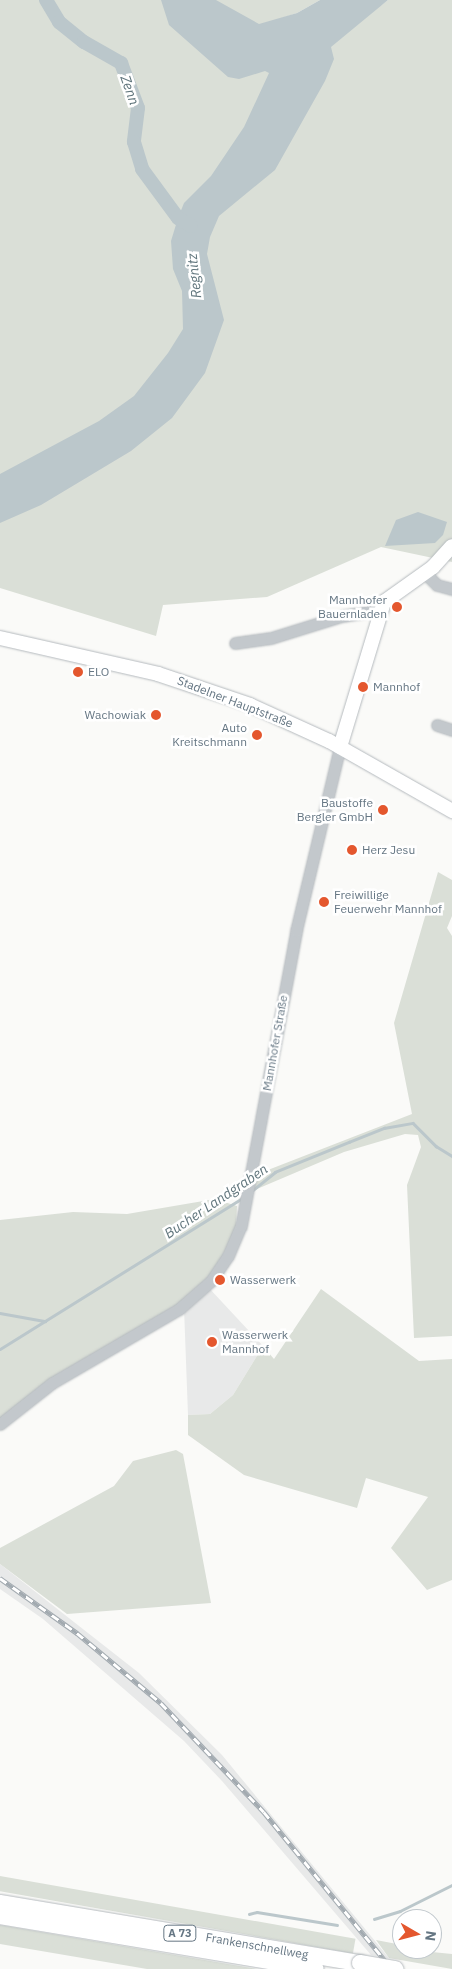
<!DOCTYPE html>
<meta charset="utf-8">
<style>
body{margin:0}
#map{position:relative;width:452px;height:1969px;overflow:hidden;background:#fafaf8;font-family:"IBM Plex Sans",sans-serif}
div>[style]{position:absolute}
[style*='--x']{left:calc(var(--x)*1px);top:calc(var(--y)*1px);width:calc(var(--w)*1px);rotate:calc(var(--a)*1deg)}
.built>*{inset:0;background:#e8e9e9}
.green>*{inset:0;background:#dadfd7;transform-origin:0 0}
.water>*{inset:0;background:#bbc7cb}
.stream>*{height:2.5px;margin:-1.25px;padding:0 1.25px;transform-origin:1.25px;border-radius:1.25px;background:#bbc7cb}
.river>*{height:14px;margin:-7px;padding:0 7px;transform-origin:7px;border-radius:7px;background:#bbc7cb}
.roads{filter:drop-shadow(0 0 1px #b5babe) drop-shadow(0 0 1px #b5babe)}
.minor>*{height:11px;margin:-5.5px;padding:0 5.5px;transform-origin:5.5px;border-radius:5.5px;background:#c3c8cc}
.major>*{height:14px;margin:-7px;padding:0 7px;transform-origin:7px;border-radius:7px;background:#fff}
.highway>*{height:16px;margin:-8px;padding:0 8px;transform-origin:8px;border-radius:8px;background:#fff}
.rail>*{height:4.5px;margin-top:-2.25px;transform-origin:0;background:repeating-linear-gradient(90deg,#fff 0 8px,#a2aab0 0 16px);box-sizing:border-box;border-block:1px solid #a2aab0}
.bridges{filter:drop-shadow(0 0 1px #b4b9bd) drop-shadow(0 0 1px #b4b9bd)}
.highway-bridge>*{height:16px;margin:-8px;padding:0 8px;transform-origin:8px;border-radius:8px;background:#fff}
.dots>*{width:14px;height:14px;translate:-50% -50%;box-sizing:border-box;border:2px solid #fff;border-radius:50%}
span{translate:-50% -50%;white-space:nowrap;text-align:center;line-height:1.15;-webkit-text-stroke:5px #fff;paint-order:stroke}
.shield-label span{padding:1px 4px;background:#fff;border:1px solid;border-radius:4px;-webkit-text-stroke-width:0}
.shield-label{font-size:11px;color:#657683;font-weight:700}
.poi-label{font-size:12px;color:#657683}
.right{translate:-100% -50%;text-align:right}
.left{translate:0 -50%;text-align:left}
.street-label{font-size:12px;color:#657683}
.water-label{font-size:14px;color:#60757c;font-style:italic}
.north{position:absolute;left:392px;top:1909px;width:50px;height:50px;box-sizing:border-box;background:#fff;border:1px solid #c1c8cd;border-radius:50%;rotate:98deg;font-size:14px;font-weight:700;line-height:20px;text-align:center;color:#657683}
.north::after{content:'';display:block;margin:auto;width:18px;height:22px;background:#e4572e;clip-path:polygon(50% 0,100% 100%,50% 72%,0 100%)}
</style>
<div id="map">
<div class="built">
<i style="clip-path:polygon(209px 1288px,263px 1346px,233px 1395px,210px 1414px,188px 1415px,184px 1308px)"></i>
<i style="clip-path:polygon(0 1564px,139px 1673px,222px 1755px,389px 1958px,371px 1955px,222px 1781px,184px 1741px,43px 1619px,0 1589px)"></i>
</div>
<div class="green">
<i style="clip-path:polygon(0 0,320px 0,297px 13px,270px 22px,380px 6px,388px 0,452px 0,452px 562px,381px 547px,267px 597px,163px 605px,156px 636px,0 588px)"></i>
<i style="clip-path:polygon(438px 872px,452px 880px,452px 916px,447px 928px,452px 936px,452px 1336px,414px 1338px,407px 1185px,421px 1147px,418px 1135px,405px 1134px,344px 1152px,252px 1191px,255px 1175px,412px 1114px,394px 1023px)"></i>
<i style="clip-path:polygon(215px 1199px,237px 1206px,236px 1226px,209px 1288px,199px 1299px,65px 1375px,0 1424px,0 1220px,73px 1212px,127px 1214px)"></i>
<i style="clip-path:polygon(321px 1289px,419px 1361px,452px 1359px,452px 1580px,427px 1590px,391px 1548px,428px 1497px,366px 1478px,357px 1508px,244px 1475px,188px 1435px,188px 1415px,210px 1414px,233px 1395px,263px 1346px,274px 1359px)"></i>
<i style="clip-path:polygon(176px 1450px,183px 1454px,211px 1603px,67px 1614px,0 1564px,0 1548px,114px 1486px,133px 1461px)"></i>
<i style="left:0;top:1876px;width:361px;height:15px;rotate:10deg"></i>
<i style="clip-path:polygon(0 1925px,257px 1969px,147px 1969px,0 1944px)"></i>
<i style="clip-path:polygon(376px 1940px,402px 1945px,402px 1949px,452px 1954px,452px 1969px,389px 1958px)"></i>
</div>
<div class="water">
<i style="clip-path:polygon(161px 0,216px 0,259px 24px,297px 13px,320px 0,388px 0,331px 47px,334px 59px,325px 81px,275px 170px,219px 216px,210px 237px,207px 254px,224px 320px,205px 373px,172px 418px,131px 451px,41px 505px,0 523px,0 474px,99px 421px,134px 396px,168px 353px,183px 329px,182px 291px,173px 269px,171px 241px,178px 218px,184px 203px,211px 176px,244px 127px,269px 73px,265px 71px,239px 79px,228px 77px,169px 25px)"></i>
<i style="clip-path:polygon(418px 512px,447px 522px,443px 535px,435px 543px,385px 546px,396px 520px)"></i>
</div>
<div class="stream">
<i style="--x:253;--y:1190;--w:28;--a:-39"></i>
<i style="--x:275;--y:1172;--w:80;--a:-22.1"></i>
<i style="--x:349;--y:1142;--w:38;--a:-22"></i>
<i style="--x:384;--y:1128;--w:29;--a:-10"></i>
<i style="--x:413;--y:1123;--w:33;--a:45"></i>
<i style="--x:436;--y:1146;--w:19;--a:32"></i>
<i style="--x:0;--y:1313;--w:46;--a:10.1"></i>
<i style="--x:0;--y:1349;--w:286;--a:-31.9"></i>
<i style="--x:249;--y:1914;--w:8;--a:-14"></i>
<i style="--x:257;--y:1912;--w:81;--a:9.2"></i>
<i style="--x:374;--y:1919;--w:27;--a:-17"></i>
<i style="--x:400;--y:1911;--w:58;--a:-26.6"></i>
</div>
<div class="river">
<i style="--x:46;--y:0;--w:26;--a:59"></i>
<i style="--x:59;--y:22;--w:32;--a:39"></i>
<i style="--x:84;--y:42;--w:43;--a:29.6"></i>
<i style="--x:121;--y:63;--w:48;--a:69.3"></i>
<i style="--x:138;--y:108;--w:34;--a:97"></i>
<i style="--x:134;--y:142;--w:28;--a:73"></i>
<i style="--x:142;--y:169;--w:61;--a:53.7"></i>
<i style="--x:178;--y:218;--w:15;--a:32"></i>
</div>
<div class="roads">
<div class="minor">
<i style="--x:425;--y:573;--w:17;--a:45"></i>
<i style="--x:437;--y:585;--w:16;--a:15"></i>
<i style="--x:235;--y:643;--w:36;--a:-8"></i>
<i style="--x:271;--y:638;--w:74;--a:-17.2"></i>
<i style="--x:342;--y:616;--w:38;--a:-9"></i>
<i style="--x:437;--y:725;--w:16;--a:18"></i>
<i style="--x:0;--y:1424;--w:66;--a:-38.3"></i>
<i style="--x:52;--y:1383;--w:147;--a:-30.2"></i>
<i style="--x:179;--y:1309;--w:43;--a:-41.2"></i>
<i style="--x:211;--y:1281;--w:30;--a:-56"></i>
<i style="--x:228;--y:1256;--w:33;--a:-67"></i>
<i style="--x:241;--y:1226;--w:300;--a:-79.4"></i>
<i style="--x:296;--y:931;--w:189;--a:-76.6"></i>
</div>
<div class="major">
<i style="--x:0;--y:638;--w:162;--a:12.8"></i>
<i style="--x:158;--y:674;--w:97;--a:18.6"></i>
<i style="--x:250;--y:705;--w:87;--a:24.5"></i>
<i style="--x:329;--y:741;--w:142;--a:29.6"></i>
<i style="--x:340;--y:747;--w:152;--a:-73.1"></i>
<i style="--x:384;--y:602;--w:60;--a:-35.5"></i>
<i style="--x:433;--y:567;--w:28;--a:-48"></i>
</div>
<div class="highway">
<i style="--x:0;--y:1903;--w:365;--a:9.5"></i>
<i style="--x:0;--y:1916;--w:320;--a:9.5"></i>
</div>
</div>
<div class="rail">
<i style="--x:0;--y:1578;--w:95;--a:35.5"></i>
<i style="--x:77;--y:1633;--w:109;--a:39.8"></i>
<i style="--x:161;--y:1703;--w:150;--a:46.6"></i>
<i style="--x:264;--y:1812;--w:203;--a:50.8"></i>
</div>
<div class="bridges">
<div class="highway-bridge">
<i style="--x:360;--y:1963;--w:36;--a:10"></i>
</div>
</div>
<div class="dots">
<i style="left:397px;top:607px;background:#e4572e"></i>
<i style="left:78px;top:672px;background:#e4572e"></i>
<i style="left:363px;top:687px;background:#e4572e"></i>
<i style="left:156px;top:715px;background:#e4572e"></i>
<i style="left:257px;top:735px;background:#e4572e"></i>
<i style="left:383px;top:810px;background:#e4572e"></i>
<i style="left:352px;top:850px;background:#e4572e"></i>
<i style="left:324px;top:902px;background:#e4572e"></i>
<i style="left:220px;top:1280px;background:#e4572e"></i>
<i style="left:212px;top:1342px;background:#e4572e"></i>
</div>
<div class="shield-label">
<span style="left:180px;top:1933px">A 73</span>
</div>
<div class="poi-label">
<span class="right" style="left:387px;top:607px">Mannhofer<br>Bauernladen</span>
<span class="left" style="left:88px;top:672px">ELO</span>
<span class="left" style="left:373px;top:687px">Mannhof</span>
<span class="right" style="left:146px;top:715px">Wachowiak</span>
<span class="right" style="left:247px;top:735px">Auto<br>Kreitschmann</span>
<span class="right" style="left:373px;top:810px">Baustoffe<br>Bergler GmbH</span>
<span class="left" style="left:362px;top:850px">Herz Jesu</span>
<span class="left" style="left:334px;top:902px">Freiwillige<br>Feuerwehr Mannhof</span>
<span class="left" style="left:230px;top:1280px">Wasserwerk</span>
<span class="left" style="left:222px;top:1342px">Wasserwerk<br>Mannhof</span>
</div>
<div class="street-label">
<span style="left:235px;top:702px;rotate:21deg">Stadelner Hauptstraße</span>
<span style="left:275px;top:1043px;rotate:-80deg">Mannhofer Straße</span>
<span style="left:257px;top:1946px;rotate:10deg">Frankenschnellweg</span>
</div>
<div class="water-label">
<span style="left:130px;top:90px;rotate:71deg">Zenn</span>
<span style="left:194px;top:276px;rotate:-96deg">Regnitz</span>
<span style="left:216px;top:1201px;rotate:-34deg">Bucher Landgraben</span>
</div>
<div class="north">N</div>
</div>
